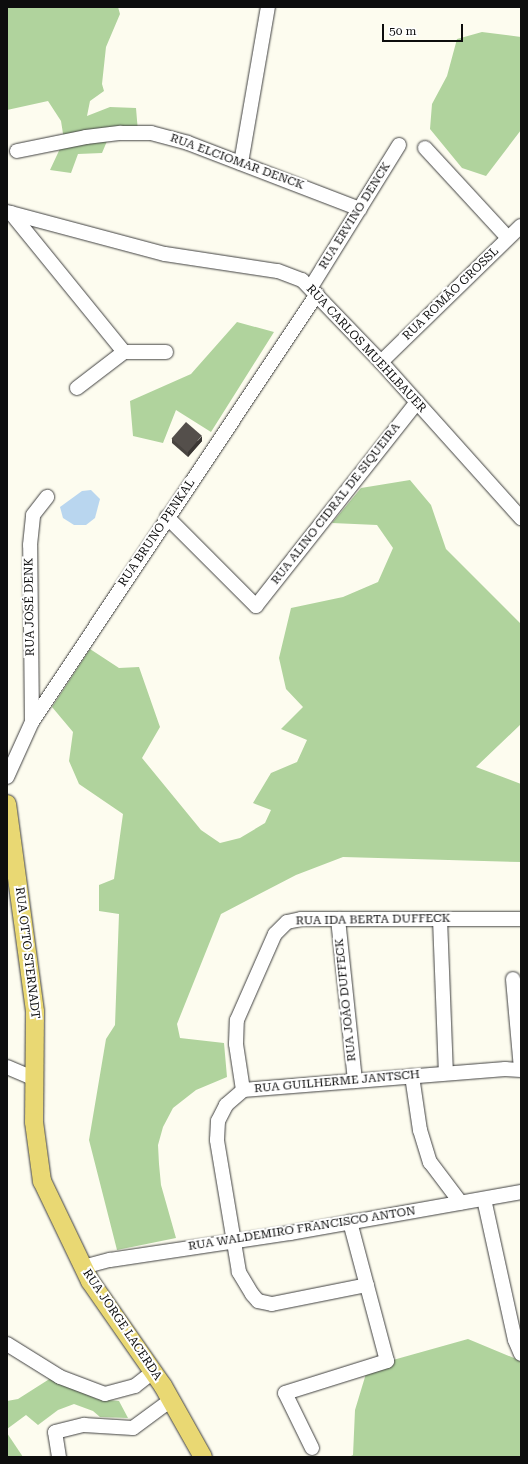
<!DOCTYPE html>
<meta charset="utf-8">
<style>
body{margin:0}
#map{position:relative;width:528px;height:1464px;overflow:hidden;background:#fdfcef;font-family:"Roboto Serif",serif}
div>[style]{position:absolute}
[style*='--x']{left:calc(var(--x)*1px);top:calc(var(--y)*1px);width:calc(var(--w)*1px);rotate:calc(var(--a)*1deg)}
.forest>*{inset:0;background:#b0d39d}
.water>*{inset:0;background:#b9d6ef}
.roads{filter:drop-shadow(0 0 1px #404040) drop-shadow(0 0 1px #404040)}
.minor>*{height:14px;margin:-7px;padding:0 7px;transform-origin:7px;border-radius:7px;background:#fff}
.major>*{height:18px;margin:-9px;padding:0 9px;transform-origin:9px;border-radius:9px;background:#e9d873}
.wall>*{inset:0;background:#484440}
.shaded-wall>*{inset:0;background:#3b3734}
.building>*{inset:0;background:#544f4b;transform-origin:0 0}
span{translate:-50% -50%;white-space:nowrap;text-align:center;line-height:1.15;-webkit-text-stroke:4px #fff;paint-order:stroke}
.street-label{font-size:12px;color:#0d0d0d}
.frame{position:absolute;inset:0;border:8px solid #0d0d0d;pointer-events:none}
.scale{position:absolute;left:382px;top:24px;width:81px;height:18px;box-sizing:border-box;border:2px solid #0d0d0d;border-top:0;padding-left:5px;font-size:12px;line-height:14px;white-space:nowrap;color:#0d0d0d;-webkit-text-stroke:3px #fff;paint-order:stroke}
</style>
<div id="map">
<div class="forest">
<i style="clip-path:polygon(7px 7px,118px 7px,120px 14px,106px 47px,102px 84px,104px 91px,90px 101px,87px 116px,110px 107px,136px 108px,138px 132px,110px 134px,102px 153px,78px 154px,71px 173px,50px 170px,64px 140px,61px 121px,48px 101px,7px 110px)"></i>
<i style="clip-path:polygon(482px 32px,521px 37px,521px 130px,486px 176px,462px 168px,430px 129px,432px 104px,447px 76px,457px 39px)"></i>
<i style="clip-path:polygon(237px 322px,274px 332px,211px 432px,176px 410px,163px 443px,133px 436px,130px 401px,191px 374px)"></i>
<i style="clip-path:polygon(410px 480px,431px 505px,446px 549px,521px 624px,521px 724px,476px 767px,521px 784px,521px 862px,343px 857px,296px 875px,221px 914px,177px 1024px,180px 1038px,224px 1043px,227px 1077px,196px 1090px,173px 1108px,163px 1127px,158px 1145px,159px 1164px,161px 1185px,176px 1238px,117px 1250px,89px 1140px,106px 1039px,115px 1025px,119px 914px,99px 911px,99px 885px,114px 879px,123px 814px,79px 784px,69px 761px,73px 732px,52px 707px,90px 649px,119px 668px,139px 667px,160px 727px,142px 758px,201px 830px,220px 843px,240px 838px,265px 823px,271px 810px,253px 803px,271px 773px,297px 762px,307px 740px,281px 729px,303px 707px,286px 689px,279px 658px,291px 608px,343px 597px,378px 582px,393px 548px,377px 525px,332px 523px,361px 488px)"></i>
<i style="clip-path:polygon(468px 1339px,521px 1361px,521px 1457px,349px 1457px,353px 1455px,355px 1410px,368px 1367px)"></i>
<i style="clip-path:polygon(51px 1378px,97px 1399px,119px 1401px,128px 1418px,100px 1417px,93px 1411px,74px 1404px,58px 1410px,38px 1425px,26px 1415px,7px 1429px,7px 1401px,18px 1399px)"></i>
<i style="clip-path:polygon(7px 1433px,23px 1457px,7px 1457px)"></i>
</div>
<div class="water">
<i style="clip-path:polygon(91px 490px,100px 499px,95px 518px,86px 525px,74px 525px,63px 518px,60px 507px,82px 491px)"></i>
</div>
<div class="roads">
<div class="minor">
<i style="--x:425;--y:148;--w:122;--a:47.3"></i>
<i style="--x:17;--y:151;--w:70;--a:-11.5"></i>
<i style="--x:86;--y:137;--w:35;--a:-7"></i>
<i style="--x:121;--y:133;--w:30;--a:0"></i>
<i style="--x:151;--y:133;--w:38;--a:15"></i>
<i style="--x:188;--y:143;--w:184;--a:21"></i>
<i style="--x:241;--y:163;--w:158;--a:-80.2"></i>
<i style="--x:7;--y:212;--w:163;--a:14.9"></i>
<i style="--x:165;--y:254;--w:114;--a:8.6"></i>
<i style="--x:278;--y:271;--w:26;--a:21"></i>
<i style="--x:302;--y:280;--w:114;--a:46.1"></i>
<i style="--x:381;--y:362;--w:210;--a:48.1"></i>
<i style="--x:11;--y:213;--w:179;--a:50.9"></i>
<i style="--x:311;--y:287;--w:167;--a:-58.2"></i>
<i style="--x:381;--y:362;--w:195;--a:-44.2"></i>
<i style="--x:77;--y:388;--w:59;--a:-37.5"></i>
<i style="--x:124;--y:352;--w:42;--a:0"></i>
<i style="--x:167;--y:517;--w:126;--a:45"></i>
<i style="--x:256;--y:606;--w:260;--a:-51.7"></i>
<i style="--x:32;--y:722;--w:177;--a:-90.6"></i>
<i style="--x:30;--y:545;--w:30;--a:-84"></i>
<i style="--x:33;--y:515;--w:23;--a:-52"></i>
<i style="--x:7;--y:777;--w:60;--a:-65.6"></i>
<i style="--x:32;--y:722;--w:514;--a:-56.34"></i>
<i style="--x:338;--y:919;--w:163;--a:84"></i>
<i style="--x:440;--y:919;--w:154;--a:87.8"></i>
<i style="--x:513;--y:979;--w:90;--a:84.9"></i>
<i style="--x:7;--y:1067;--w:30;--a:23"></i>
<i style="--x:412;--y:1076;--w:55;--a:81.6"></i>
<i style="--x:420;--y:1130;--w:34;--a:73"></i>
<i style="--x:430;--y:1162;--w:51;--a:52.9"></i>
<i style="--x:243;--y:1090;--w:47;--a:-98.7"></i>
<i style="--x:236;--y:1044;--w:24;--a:-88"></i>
<i style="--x:237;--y:1020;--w:94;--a:-66.2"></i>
<i style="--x:275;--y:934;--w:17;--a:-45"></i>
<i style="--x:287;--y:922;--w:14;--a:-12"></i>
<i style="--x:301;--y:919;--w:220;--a:0"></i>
<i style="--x:484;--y:1199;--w:144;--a:77.6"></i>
<i style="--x:515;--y:1340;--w:15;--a:67"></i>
<i style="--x:83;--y:1267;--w:28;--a:-15"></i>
<i style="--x:110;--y:1260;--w:183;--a:-8.5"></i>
<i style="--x:291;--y:1233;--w:234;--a:-10.1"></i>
<i style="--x:367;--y:1285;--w:97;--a:168.7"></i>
<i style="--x:272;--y:1304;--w:14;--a:-168"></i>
<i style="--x:258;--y:1301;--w:9;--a:-131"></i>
<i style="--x:252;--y:1294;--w:26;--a:-121"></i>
<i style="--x:239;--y:1272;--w:134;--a:-99.5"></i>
<i style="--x:217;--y:1140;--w:19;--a:-87"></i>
<i style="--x:218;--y:1121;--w:18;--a:-63"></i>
<i style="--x:226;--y:1105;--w:23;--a:-41"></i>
<i style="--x:243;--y:1090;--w:263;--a:-4.6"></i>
<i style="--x:505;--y:1069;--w:16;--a:4"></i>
<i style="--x:7;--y:1344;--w:62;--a:31.9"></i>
<i style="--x:60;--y:1377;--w:48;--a:20.7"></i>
<i style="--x:105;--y:1394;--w:31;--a:-15"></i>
<i style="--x:135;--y:1386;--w:23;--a:-38"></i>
<i style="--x:312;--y:1448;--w:61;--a:-116.1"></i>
<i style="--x:285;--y:1393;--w:107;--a:-17.4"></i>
<i style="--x:387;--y:1361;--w:144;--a:-104.9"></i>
<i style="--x:59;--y:1457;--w:25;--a:-99"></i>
<i style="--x:55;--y:1432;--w:30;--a:-14"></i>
<i style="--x:84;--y:1425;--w:49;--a:3.5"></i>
<i style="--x:133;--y:1428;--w:47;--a:-36.4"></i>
</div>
<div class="major">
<i style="--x:7;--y:804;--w:210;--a:82.3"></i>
<i style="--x:35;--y:1012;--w:110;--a:90.5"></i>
<i style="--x:34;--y:1122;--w:60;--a:82.3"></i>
<i style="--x:42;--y:1181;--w:111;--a:64.4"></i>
<i style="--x:90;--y:1281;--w:128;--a:55.2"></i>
<i style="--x:163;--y:1386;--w:81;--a:60.6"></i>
</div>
</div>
<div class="wall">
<i style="clip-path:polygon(172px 439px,202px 441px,188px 457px,172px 443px)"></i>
</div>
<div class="shaded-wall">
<i style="clip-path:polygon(202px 436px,202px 441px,188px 457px,188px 452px)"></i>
</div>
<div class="building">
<i style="left:186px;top:422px;width:21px;height:22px;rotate:41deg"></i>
</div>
<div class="street-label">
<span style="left:237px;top:162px;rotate:20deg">RUA ELCIOMAR DENCK</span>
<span style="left:355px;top:216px;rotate:-58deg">RUA ERVINO DENCK</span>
<span style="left:451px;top:294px;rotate:-44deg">RUA ROMÃO GROSSL</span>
<span style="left:366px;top:349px;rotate:47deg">RUA CARLOS MUEHLBAUER</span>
<span style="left:336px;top:504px;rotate:-52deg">RUA ALINO CIDRAL DE SIQUEIRA</span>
<span style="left:157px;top:533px;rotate:-56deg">RUA BRUNO PENKAL</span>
<span style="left:30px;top:607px;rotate:-91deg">RUA JOSÉ DENK</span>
<span style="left:373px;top:920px;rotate:-1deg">RUA IDA BERTA DUFFECK</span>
<span style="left:27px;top:953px;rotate:83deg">RUA OTTO STERNADT</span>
<span style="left:346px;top:1000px;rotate:-96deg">RUA JOÃO DUFFECK</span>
<span style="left:337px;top:1082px;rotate:-5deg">RUA GUILHERME JANTSCH</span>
<span style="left:302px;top:1229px;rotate:-9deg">RUA WALDEMIRO FRANCISCO ANTON</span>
<span style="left:122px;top:1325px;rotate:56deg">RUA JORGE LACERDA</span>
</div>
<div class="frame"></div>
<div class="scale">50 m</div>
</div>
